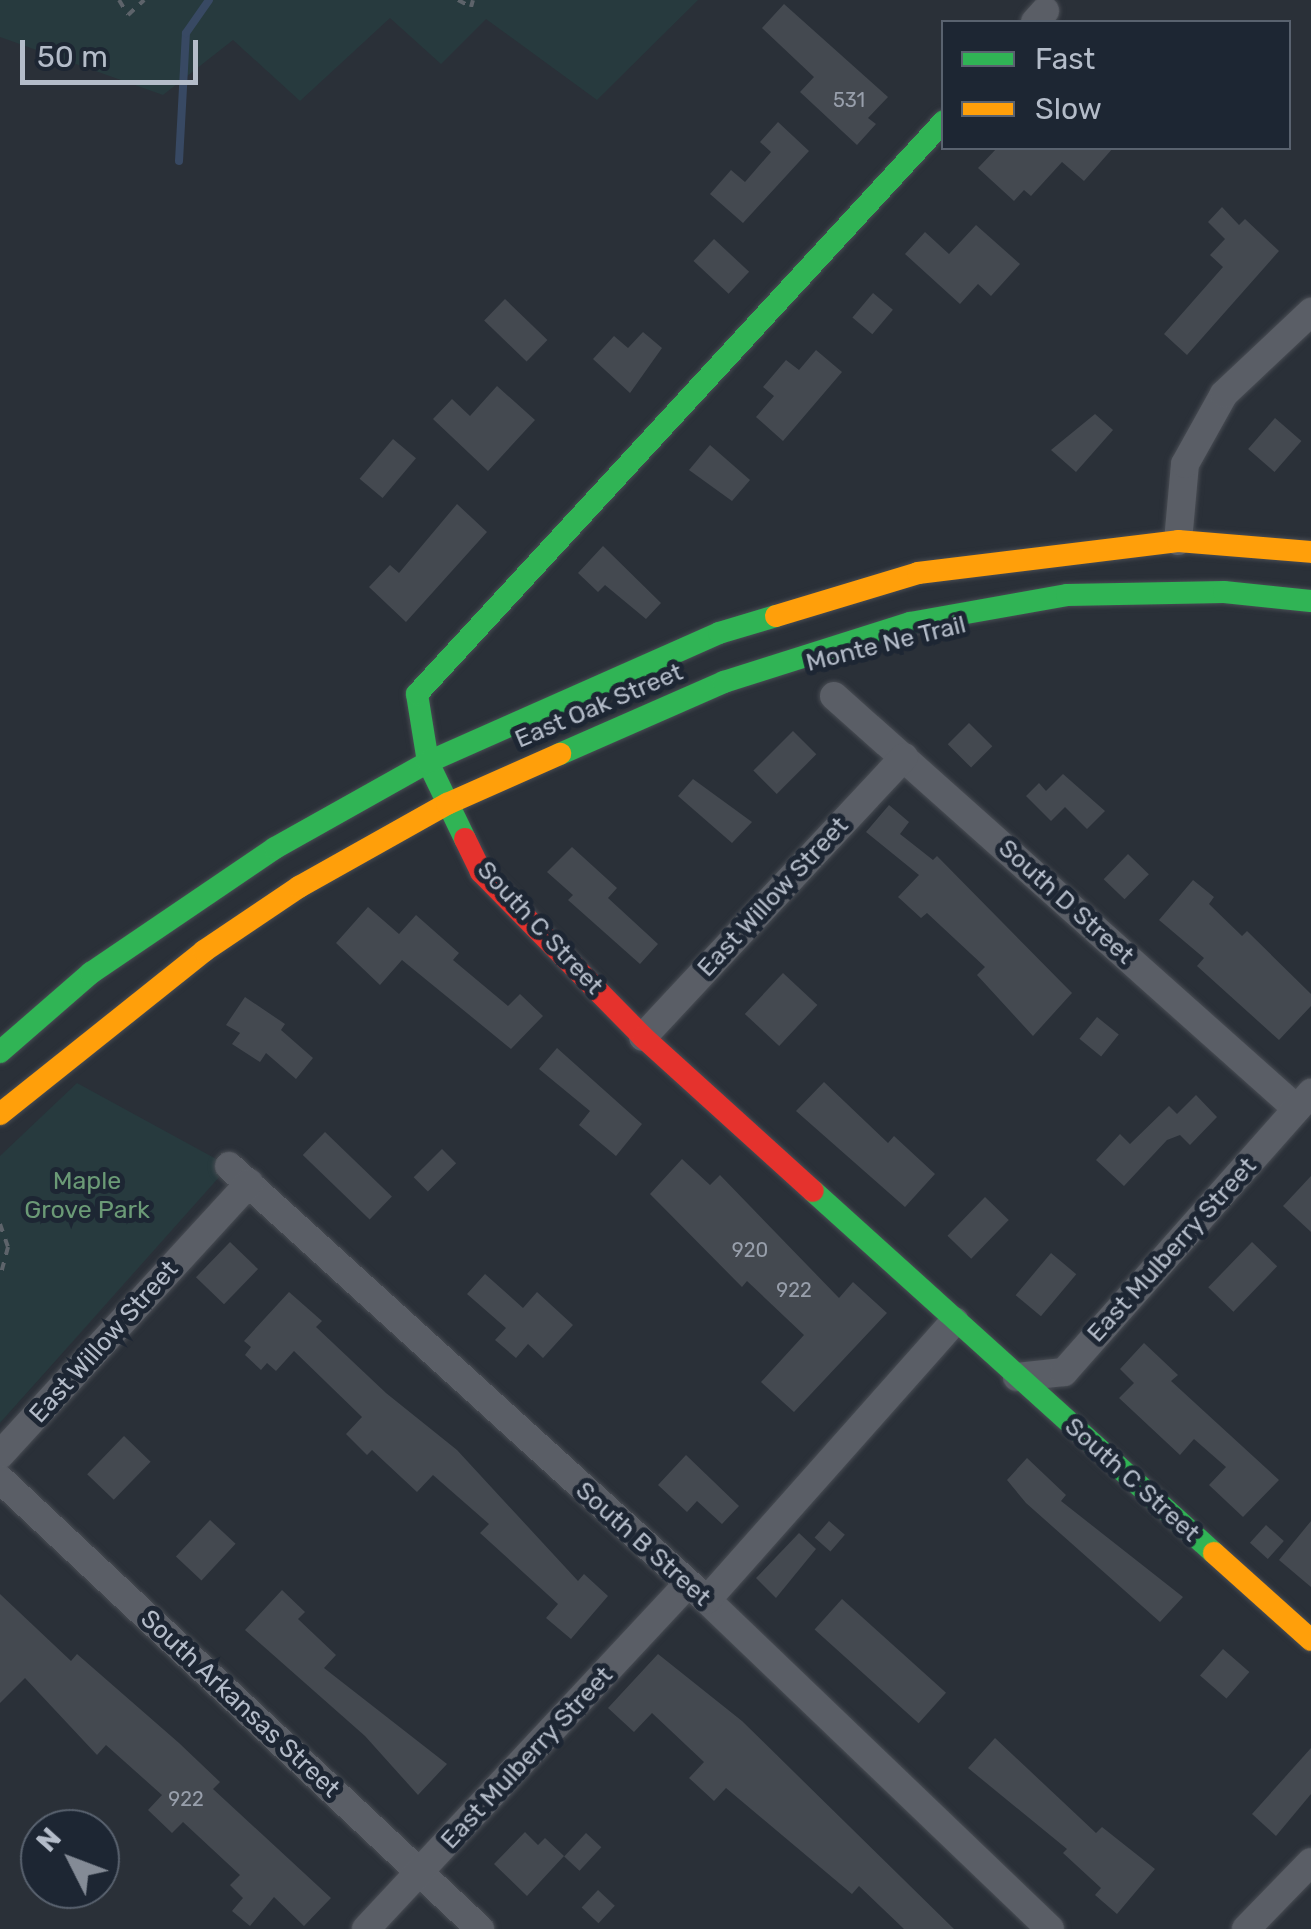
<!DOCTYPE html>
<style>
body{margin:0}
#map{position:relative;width:1311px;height:1929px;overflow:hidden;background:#2a3038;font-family:Rubik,sans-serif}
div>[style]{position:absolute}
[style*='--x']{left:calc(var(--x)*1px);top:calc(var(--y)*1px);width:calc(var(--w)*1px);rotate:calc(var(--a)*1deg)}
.green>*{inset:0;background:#273a3e}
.stream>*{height:8px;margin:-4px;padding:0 4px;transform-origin:4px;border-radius:4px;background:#384963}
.building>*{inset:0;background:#444950;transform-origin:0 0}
.path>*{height:4px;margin-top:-2px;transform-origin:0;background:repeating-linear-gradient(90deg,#5d636a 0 8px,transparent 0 16px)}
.roads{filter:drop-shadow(0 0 2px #484c53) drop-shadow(0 0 2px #484c53)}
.street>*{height:28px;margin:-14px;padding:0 14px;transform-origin:14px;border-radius:14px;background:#5a5e66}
.fast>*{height:22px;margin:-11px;padding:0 11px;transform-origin:11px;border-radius:11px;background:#30b455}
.slow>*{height:22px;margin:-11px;padding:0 11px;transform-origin:11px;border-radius:11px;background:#ff9f0a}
.jam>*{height:22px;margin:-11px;padding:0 11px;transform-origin:11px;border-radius:11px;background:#e5322d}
span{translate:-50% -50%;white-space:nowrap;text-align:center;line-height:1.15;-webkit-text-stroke:10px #1d2633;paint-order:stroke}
.number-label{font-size:20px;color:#989fab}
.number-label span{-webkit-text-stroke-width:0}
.street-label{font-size:25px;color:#b4bcc9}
.park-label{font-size:25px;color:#6b9a76}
.legend{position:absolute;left:941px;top:20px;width:350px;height:130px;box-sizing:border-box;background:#1d2633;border:2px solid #59626f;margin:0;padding:12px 18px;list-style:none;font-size:30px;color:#b4bcc9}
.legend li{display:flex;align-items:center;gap:20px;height:50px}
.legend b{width:50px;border:2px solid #59626f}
.north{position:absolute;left:20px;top:1809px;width:100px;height:100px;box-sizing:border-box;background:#1d2633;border:2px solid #59626f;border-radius:50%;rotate:312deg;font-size:28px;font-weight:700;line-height:40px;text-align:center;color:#b4bcc9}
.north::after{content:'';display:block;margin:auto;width:35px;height:45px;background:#848b96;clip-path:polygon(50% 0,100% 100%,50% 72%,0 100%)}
.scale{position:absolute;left:20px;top:40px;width:178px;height:45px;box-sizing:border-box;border:5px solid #b4bcc9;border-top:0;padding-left:12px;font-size:30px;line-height:35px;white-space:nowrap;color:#b4bcc9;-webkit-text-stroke:8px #1d2633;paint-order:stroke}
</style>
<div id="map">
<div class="green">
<i style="clip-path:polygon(0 0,698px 0,597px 100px,486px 19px,441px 64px,390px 18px,300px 101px,233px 40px,163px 95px,0 37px)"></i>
<i style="clip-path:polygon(77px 1083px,229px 1166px,0 1423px,0 1156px)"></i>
</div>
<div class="stream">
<i style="--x:179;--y:161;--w:128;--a:-86.9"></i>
<i style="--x:186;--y:33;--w:40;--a:-55.1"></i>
</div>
<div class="building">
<i style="clip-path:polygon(784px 4px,888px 97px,868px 118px,876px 124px,857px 145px,800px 92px,814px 77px,762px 28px)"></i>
<i style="clip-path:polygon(778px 122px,809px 151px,743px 223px,710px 194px,731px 170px,745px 182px,771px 152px,760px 142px)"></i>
<i style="clip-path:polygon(997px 148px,1113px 148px,1084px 181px,1062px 162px,1031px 196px,1024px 190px,1014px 201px,978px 168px)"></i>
<i style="clip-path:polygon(1222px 207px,1239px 225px,1245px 219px,1279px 251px,1187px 355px,1164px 334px,1223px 267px,1210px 255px,1225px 239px,1208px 222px)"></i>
<i style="clip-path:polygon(976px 225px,1020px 264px,991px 296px,978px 284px,960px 304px,905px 254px,925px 232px,949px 254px)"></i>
<i style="left:714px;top:239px;width:48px;height:30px;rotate:43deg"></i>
<i style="left:873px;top:293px;width:26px;height:32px;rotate:40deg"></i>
<i style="left:505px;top:299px;width:59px;height:30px;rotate:44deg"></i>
<i style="clip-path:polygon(643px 332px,662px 348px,630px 393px,593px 359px,614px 336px,628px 348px)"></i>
<i style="clip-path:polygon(816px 350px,842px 372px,783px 441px,756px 417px,774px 396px,763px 387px,786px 360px,799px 370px)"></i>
<i style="clip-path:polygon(497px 386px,535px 420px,488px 471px,433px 419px,452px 399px,470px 416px)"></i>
<i style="clip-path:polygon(1095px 414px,1113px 430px,1076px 472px,1051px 450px)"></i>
<i style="left:1275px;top:418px;width:35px;height:41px;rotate:41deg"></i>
<i style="left:393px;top:439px;width:30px;height:52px;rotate:40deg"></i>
<i style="clip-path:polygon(710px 445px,750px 480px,732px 501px,689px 470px)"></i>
<i style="clip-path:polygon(457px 504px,487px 532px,406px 622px,369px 587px,390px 565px,399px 573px)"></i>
<i style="clip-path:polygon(603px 546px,661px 603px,646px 619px,605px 585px,598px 592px,578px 573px)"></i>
<i style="left:969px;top:723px;width:33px;height:30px;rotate:45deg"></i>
<i style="left:793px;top:731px;width:33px;height:56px;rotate:45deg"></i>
<i style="clip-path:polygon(1063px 774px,1105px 811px,1087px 829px,1065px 807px,1051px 821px,1026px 796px,1039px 783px,1046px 791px)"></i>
<i style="clip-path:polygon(693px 779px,752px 822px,732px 843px,678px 796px)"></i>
<i style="clip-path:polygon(889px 805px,909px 822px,900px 834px,933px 860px,937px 856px,1072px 993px,1033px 1036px,977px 975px,985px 967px,927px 913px,921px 918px,898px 897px,919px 875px,866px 832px)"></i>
<i style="clip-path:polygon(572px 847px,617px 888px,608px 898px,658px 944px,640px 964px,568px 900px,573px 895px,547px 872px)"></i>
<i style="left:1128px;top:854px;width:29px;height:35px;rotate:44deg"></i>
<i style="clip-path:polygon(1193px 880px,1214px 897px,1209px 904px,1242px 936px,1247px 931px,1311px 994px,1311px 1006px,1279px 1040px,1197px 966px,1204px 958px,1159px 920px)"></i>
<i style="clip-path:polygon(368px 907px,399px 934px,416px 915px,459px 953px,453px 960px,508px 1006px,520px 994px,543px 1016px,511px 1049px,402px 960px,380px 985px,336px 943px)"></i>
<i style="left:783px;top:973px;width:47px;height:56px;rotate:43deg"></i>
<i style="clip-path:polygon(245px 997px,285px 1024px,281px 1030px,313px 1058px,296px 1079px,266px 1053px,260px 1062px,232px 1044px,240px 1033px,226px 1025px)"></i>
<i style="left:1097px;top:1017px;width:28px;height:28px;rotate:39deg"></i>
<i style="clip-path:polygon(557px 1048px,642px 1124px,616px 1156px,579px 1125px,590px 1111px,539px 1069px)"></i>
<i style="clip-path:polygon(824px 1082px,888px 1143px,894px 1136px,935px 1174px,905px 1207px,796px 1111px)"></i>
<i style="clip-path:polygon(1196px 1095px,1217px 1117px,1190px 1145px,1180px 1135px,1167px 1140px,1124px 1186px,1096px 1160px,1120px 1134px,1130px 1144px,1169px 1106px,1177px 1114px)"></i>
<i style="left:325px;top:1132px;width:93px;height:32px;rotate:44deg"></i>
<i style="left:442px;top:1149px;width:20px;height:40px;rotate:45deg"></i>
<i style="clip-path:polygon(682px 1159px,710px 1185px,720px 1175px,839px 1298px,853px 1282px,887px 1313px,794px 1412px,761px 1382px,804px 1335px,747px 1281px,742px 1287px,650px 1194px)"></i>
<i style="clip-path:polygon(1311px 1176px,1311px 1232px,1283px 1206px)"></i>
<i style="left:985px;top:1197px;width:33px;height:54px;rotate:44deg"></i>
<i style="left:230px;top:1242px;width:39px;height:49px;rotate:44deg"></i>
<i style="left:1252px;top:1242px;width:35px;height:63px;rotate:44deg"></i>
<i style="left:1051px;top:1253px;width:33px;height:55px;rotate:40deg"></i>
<i style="clip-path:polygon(485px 1274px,523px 1308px,537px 1292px,573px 1325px,543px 1358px,528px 1344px,516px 1358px,495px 1340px,506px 1328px,467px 1294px)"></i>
<i style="clip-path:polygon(289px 1292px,322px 1321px,316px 1327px,386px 1393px,457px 1450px,578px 1581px,584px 1574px,608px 1596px,571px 1639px,546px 1618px,558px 1604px,480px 1533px,489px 1524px,433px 1475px,417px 1492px,372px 1450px,367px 1455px,346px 1434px,362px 1417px,294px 1351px,276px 1371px,267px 1363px,261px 1370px,245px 1355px,251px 1347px,244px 1341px)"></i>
<i style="clip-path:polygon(1144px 1343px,1178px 1375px,1171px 1381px,1279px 1480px,1243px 1517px,1209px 1485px,1226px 1467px,1194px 1439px,1180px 1455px,1119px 1398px,1134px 1383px,1120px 1369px)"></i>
<i style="left:124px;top:1436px;width:37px;height:53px;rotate:44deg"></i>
<i style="clip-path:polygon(686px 1455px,739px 1506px,722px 1524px,697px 1501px,687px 1512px,658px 1485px)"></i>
<i style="clip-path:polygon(1027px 1458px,1066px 1495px,1061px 1501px,1183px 1597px,1160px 1622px,1026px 1503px,1007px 1480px)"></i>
<i style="left:210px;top:1520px;width:35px;height:50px;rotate:43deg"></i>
<i style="left:829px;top:1521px;width:21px;height:22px;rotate:41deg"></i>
<i style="clip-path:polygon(1311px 1521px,1311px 1587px,1279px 1560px)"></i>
<i style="left:1266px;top:1525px;width:24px;height:24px;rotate:42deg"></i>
<i style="clip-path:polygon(799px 1533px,816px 1549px,776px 1598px,756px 1578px)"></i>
<i style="clip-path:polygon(282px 1590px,305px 1612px,298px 1619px,336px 1655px,324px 1668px,447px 1764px,418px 1795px,365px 1736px,245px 1630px)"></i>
<i style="clip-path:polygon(0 1594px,71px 1661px,77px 1654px,179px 1743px,220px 1782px,213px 1789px,331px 1898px,304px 1926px,274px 1897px,250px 1926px,232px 1911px,243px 1898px,230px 1885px,240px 1875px,183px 1822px,172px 1833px,148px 1810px,162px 1795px,106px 1745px,97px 1755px,25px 1678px,0 1703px)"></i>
<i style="left:842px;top:1599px;width:140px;height:41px;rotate:42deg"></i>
<i style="left:1223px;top:1649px;width:35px;height:35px;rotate:41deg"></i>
<i style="clip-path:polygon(658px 1654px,742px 1721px,954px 1929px,904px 1929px,859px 1886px,852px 1894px,726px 1788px,714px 1801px,689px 1778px,704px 1762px,652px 1713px,634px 1732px,608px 1708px)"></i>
<i style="clip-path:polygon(995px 1738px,1096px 1833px,1102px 1827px,1155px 1869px,1117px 1914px,1095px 1895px,1101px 1888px,1063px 1853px,1067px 1849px,968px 1768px)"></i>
<i style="clip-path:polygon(1311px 1748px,1311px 1794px,1276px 1836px,1252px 1814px)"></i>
<i style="clip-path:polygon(525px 1832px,538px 1845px,545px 1838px,564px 1856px,527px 1896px,494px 1864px)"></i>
<i style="left:586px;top:1833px;width:21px;height:32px;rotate:43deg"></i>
<i style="left:598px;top:1890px;width:23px;height:24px;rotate:43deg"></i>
</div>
<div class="path">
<i style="--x:119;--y:0;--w:17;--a:59"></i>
<i style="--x:128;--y:15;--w:22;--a:-43"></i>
<i style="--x:458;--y:0;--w:15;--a:28"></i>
<i style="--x:471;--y:7;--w:7;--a:-74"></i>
<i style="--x:0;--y:1224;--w:24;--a:71"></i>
<i style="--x:8;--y:1247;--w:31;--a:105"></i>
</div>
<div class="roads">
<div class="street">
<i style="--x:1035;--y:22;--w:15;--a:-48"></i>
<i style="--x:1178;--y:541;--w:77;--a:-84.8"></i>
<i style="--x:1185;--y:464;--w:80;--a:-60.9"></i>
<i style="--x:1224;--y:394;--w:120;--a:-43.3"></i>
<i style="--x:834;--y:696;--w:620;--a:41.73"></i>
<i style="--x:643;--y:1037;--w:383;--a:-47"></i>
<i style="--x:229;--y:1166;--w:646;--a:42.24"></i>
<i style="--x:707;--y:1600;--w:475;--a:43.8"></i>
<i style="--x:1017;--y:1377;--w:47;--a:-6.1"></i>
<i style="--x:1064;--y:1372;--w:373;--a:-48.5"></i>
<i style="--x:0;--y:1455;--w:369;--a:-47.5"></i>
<i style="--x:0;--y:1479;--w:658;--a:43.15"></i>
<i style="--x:707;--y:1600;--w:373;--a:-48.4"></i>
<i style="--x:366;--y:1929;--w:471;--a:-47"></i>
<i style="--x:1246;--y:1929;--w:93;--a:-45.9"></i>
</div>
<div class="fast">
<i style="--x:560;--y:754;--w:179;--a:-23.7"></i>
<i style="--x:724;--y:682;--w:195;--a:-17.6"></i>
<i style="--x:910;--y:623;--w:159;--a:-10.1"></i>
<i style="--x:1067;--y:595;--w:157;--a:-1.1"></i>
<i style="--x:1224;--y:592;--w:87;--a:5.9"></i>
<i style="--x:465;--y:839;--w:85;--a:-115.7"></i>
<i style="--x:428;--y:762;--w:69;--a:-99.2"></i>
<i style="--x:417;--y:694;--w:778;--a:-47.39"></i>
<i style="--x:0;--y:1052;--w:121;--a:-41"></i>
<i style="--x:91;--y:973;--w:222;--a:-34.2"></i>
<i style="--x:275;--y:848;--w:176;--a:-29.3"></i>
<i style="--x:428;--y:762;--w:318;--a:-23.9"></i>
<i style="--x:719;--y:633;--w:59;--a:-16.6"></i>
<i style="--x:813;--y:1191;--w:540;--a:42.07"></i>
</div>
<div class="slow">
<i style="--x:776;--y:616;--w:148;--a:-16.8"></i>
<i style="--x:918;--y:573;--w:262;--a:-7"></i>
<i style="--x:1178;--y:541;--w:133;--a:4.7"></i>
<i style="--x:0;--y:1114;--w:261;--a:-38.6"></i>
<i style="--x:204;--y:951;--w:115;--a:-34"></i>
<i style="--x:299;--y:887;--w:170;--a:-29.3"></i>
<i style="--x:447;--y:804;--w:124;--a:-23.9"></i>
<i style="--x:1214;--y:1553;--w:130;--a:41.9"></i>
</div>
<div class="jam">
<i style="--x:465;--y:839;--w:37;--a:64"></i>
<i style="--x:481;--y:872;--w:231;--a:45.5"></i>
<i style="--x:643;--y:1037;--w:229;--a:42.2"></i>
</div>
</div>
<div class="number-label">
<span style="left:849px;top:100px">531</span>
<span style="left:750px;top:1250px">920</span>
<span style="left:794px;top:1290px">922</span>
<span style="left:186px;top:1799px">922</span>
</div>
<div class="street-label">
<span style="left:886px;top:644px;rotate:-14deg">Monte Ne Trail</span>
<span style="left:599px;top:706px;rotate:-23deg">East Oak Street</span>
<span style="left:773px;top:897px;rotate:-47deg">East Willow Street</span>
<span style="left:1066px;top:902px;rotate:42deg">South D Street</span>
<span style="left:540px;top:928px;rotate:47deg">South C Street</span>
<span style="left:1172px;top:1250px;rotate:-48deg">East Mulberry Street</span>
<span style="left:104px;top:1342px;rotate:-48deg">East Willow Street</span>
<span style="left:1132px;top:1480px;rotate:42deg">South C Street</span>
<span style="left:643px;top:1544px;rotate:42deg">South B Street</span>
<span style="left:240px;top:1704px;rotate:43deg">South Arkansas Street</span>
<span style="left:527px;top:1758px;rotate:-47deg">East Mulberry Street</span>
</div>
<div class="park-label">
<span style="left:87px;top:1196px">Maple<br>Grove Park</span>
</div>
<ul class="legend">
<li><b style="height:12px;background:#30b455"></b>Fast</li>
<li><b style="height:12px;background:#ff9f0a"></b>Slow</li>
</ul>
<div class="north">N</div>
<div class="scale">50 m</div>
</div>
